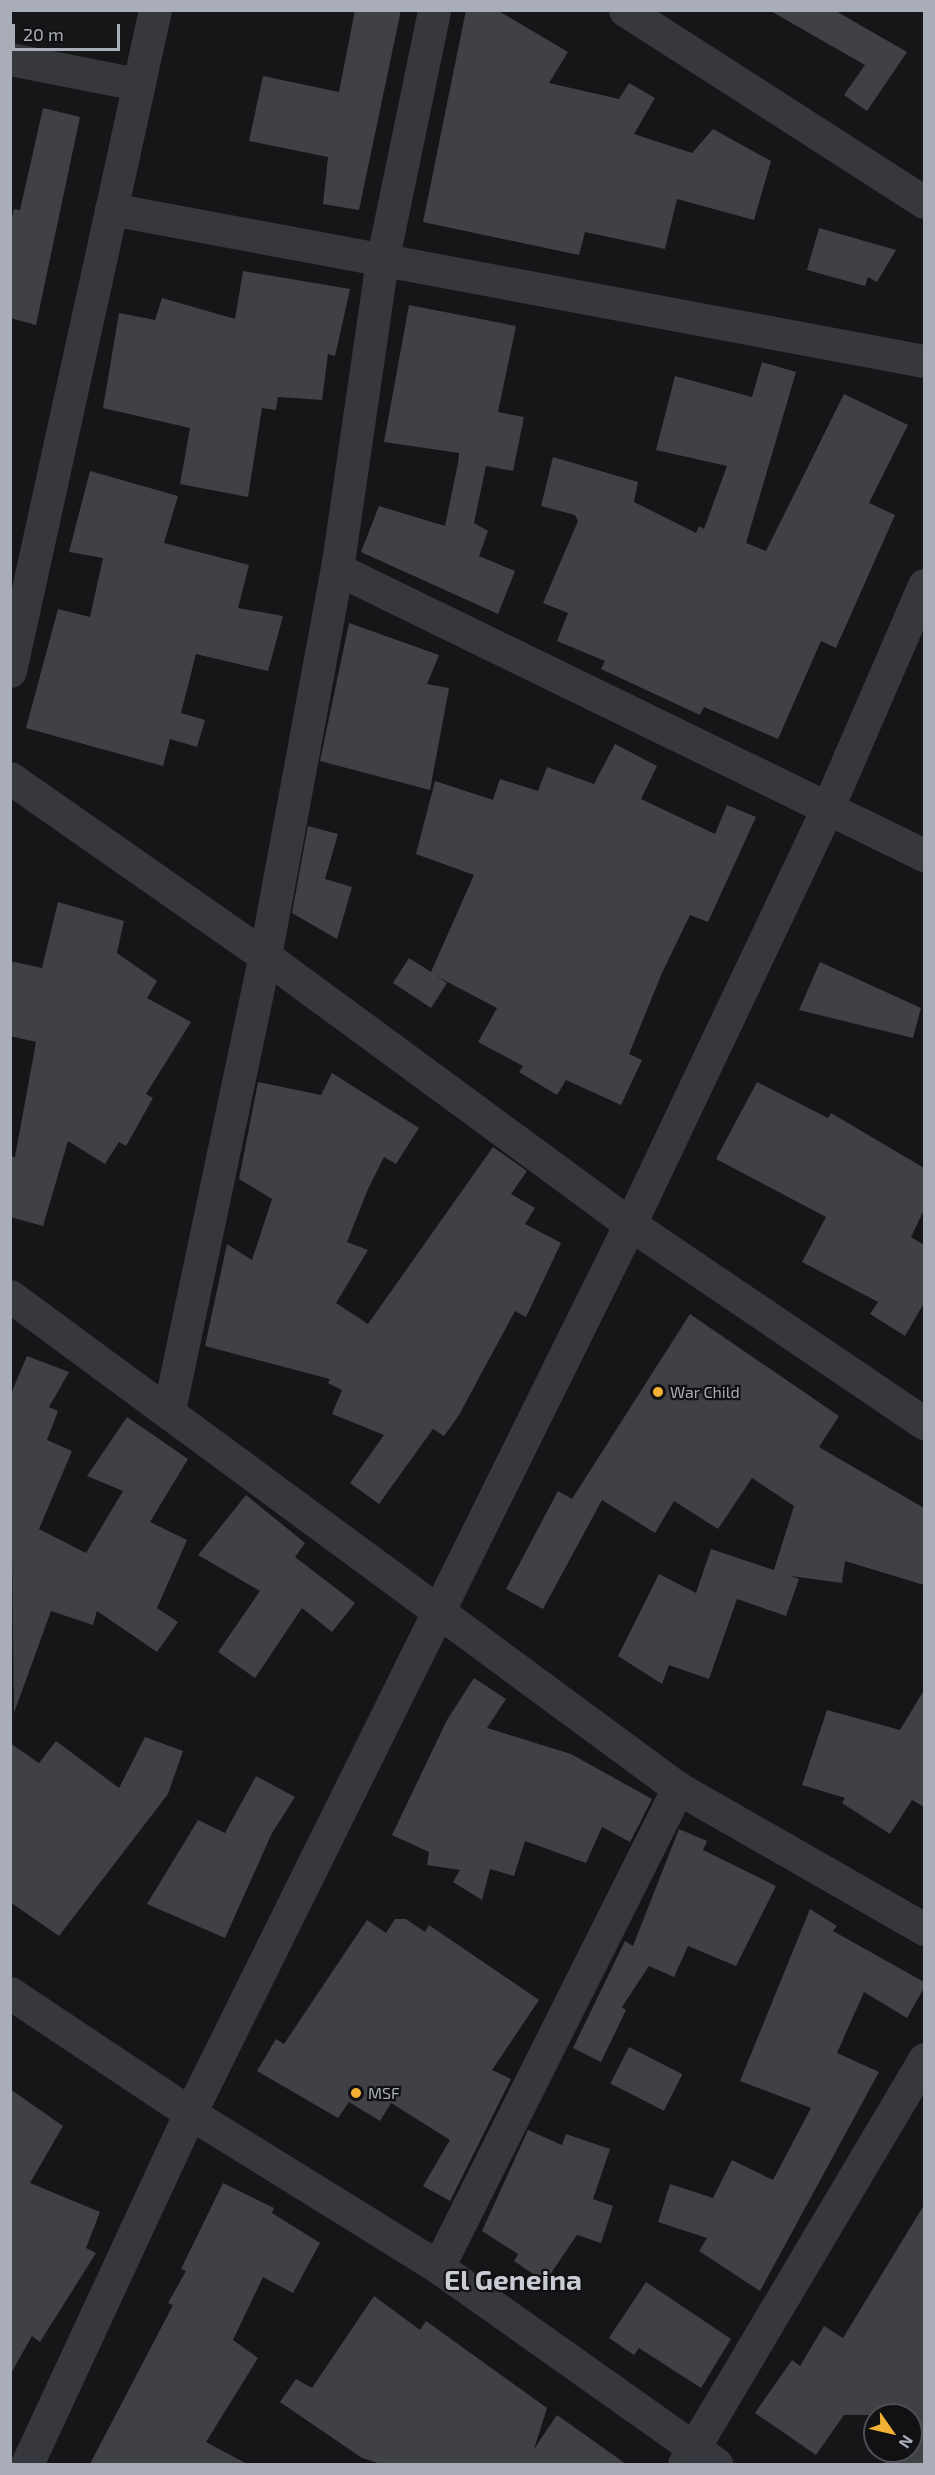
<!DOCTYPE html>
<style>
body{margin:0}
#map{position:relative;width:935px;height:2475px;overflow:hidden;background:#161618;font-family:"Exo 2",sans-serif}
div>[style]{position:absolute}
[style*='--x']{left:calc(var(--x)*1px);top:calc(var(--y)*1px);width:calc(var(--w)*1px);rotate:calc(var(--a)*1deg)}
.building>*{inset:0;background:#404145;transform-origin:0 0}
.minor>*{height:33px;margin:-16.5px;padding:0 16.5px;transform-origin:16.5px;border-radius:16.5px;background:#37383d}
.tertiary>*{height:33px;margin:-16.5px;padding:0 16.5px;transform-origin:16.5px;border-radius:16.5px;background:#37383d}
.dots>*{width:16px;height:16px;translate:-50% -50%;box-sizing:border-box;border:3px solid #111113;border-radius:50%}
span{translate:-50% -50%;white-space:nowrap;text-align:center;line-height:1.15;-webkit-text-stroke:4.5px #111113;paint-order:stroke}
.poi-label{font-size:16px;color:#a8adb8}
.left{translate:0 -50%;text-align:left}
.town-label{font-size:28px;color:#c9ccd4;font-weight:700}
.frame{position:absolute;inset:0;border:12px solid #a8adb8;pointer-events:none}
.north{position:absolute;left:863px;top:2403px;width:60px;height:60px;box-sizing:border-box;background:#111113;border:2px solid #4d4f55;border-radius:50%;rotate:124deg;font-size:16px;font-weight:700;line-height:24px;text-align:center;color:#a8adb8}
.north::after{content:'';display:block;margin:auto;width:21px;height:27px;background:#f2b134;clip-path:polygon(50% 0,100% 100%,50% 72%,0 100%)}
.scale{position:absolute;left:12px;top:24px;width:108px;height:27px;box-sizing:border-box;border:3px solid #a8adb8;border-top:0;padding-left:8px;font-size:18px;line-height:21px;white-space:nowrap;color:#a8adb8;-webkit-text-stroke:4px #111113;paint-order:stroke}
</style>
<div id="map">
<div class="building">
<i style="clip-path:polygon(355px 10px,401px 10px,359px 210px,323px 204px,328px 157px,249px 141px,263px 76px,339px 92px)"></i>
<i style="clip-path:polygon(466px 10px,497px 10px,568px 52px,549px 83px,619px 99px,629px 83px,655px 98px,634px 134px,692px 153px,713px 129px,771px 161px,754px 220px,677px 199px,665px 249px,585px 232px,579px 255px,423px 222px)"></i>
<i style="clip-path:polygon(769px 10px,834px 10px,907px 52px,867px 111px,844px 95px,865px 65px)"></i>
<i style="clip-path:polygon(43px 108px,80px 117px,36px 325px,10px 318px,10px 224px,14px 209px,20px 210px)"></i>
<i style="clip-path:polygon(819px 228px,896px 250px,877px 282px,868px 277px,865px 286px,807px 270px)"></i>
<i style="clip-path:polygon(243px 271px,350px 289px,335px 356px,328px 354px,322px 400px,278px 397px,276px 410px,262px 408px,248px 497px,180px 484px,190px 428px,103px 408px,119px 313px,155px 320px,162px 298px,235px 319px)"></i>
<i style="clip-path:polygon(409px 305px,516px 326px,498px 412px,524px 417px,513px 471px,486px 466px,474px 523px,488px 531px,479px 556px,515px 571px,498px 614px,361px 552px,379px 506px,445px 526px,458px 463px,459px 453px,384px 442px)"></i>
<i style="clip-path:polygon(762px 362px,796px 372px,746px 543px,766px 551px,844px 394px,908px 425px,869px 503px,895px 515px,836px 648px,821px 641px,778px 739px,704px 707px,700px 715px,601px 669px,605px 661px,557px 641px,568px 613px,543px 603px,578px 521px,575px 515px,541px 506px,553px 457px,638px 482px,634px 502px,696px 533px,699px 526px,704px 529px,727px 466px,656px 450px,675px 376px,752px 397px)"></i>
<i style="clip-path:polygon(90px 471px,178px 496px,164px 543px,249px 565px,238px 608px,283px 616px,268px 671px,196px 654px,181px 713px,205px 720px,197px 747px,170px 739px,163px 766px,26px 728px,58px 609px,90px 617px,103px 558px,69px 552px)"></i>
<i style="clip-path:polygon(349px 623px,439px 655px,427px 684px,449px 688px,430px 790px,320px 761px)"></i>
<i style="clip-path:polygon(615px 744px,657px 766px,641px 799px,715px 834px,727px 805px,756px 817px,708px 922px,690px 915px,662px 973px,629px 1054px,642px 1060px,621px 1105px,566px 1080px,557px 1095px,519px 1072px,523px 1066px,478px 1042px,497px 1008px,436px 976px,447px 983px,431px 1008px,393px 983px,409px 958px,431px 972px,474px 875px,416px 854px,435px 781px,493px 800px,500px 779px,538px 791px,547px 767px,594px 784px)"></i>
<i style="clip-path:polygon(308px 826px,338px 834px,325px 879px,352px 887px,337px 939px,292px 913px)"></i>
<i style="clip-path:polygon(58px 902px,124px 921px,117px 953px,157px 981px,147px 998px,191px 1022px,146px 1094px,153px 1098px,126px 1146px,119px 1142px,105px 1164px,68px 1141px,43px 1226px,10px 1217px,10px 1156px,15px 1157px,36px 1042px,10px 1036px,10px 961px,42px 968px)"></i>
<i style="clip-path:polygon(820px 962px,921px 1008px,913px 1038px,799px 1010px)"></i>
<i style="clip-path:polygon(332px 1073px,419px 1128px,396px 1164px,384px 1157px,368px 1189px,347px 1242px,368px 1250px,336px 1303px,368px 1324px,493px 1147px,527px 1171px,511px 1194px,535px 1208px,525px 1224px,561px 1243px,526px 1317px,515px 1311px,459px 1415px,444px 1436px,433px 1429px,379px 1504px,350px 1483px,384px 1435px,332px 1414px,342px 1390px,328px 1383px,330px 1379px,205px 1346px,227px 1244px,252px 1260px,272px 1199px,239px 1179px,258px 1082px,321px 1095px)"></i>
<i style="clip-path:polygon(757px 1082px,828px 1118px,831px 1113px,924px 1168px,924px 1210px,911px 1237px,924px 1245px,924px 1303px,905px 1336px,870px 1314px,878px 1302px,802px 1262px,826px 1217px,716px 1159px)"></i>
<i style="clip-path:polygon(690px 1314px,839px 1416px,819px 1447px,924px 1508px,924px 1585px,845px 1561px,842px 1583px,791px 1576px,799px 1579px,786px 1616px,737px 1599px,709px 1679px,669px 1665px,662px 1684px,618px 1656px,659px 1574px,696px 1593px,711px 1549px,774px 1570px,794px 1506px,752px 1478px,718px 1529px,674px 1501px,655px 1533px,602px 1500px,543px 1609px,506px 1589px,558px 1491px,572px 1499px)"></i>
<i style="clip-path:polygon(27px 1356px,69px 1372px,49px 1407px,58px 1411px,47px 1440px,72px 1451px,39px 1529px,86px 1553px,123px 1491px,87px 1476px,127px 1417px,188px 1459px,150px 1522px,187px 1540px,157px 1608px,178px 1622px,157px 1652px,97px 1611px,93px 1625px,51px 1611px,14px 1713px,10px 1396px)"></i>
<i style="clip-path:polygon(246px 1495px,305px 1543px,295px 1557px,355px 1603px,332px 1632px,302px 1608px,255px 1678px,218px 1652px,260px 1591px,198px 1555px)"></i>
<i style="clip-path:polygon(474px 1678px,506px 1699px,487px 1728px,571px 1754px,652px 1799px,630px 1842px,602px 1827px,586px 1863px,525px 1841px,514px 1876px,490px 1869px,482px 1900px,453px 1882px,460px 1870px,427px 1865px,429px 1852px,392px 1835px,447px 1720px)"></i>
<i style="clip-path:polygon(924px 1690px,924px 1807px,912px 1800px,890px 1834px,842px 1803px,845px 1798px,802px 1785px,827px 1710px,900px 1730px)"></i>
<i style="clip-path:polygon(145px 1737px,183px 1751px,168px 1794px,59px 1936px,10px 1902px,10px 1743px,39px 1763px,56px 1741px,119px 1788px)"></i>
<i style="clip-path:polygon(256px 1776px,295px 1797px,272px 1833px,225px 1938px,147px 1904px,198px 1820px,225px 1833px)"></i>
<i style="clip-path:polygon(679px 1829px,707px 1841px,703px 1850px,776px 1886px,736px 1966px,688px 1946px,674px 1977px,649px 1966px,622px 2007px,626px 2010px,601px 2062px,573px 2048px,625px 1941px,633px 1946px)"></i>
<i style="clip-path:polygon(810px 1909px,837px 1926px,833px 1931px,924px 1982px,924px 1988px,907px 2018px,864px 1992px,837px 2053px,879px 2072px,760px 2291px,699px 2251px,707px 2238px,658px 2222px,670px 2184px,713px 2198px,732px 2160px,773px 2180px,811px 2108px,740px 2081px)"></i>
<i style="clip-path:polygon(395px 1919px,406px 1919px,425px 1932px,429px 1925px,539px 2000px,492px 2070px,511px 2079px,450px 2201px,423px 2186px,450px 2140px,391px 2103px,380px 2121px,349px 2102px,338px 2118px,257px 2071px,276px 2039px,284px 2044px,367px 1920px,386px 1933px)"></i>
<i style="left:629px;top:2047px;width:60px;height:41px;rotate:27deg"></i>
<i style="clip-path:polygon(10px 2089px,63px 2126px,30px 2183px,100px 2212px,86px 2248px,96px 2253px,40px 2342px,32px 2336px,10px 2375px)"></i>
<i style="clip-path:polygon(528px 2130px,562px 2145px,566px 2134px,610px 2149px,593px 2199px,613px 2206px,601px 2243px,577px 2235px,545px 2282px,514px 2261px,518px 2254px,482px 2231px)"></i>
<i style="clip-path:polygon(223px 2183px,274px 2208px,272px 2213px,320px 2243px,293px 2293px,263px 2277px,233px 2340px,258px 2358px,206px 2442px,247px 2464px,90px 2464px,173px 2305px,168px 2303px,186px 2271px,181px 2269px)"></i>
<i style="clip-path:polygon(924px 2205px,924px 2464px,883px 2464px,893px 2451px,911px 2451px,911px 2425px,918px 2415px,844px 2415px,816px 2455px,755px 2413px,792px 2360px,800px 2366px,824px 2326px,843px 2338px)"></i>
<i style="clip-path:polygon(646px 2282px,731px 2339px,701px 2388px,639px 2348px,634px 2355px,609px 2338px)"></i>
<i style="clip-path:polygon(374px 2296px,420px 2330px,426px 2321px,547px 2408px,534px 2449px,557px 2415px,626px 2464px,381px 2464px,362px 2458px,280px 2402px,296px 2379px,312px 2388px)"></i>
</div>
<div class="minor">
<i style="--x:625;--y:10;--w:355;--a:32.7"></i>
<i style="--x:10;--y:59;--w:129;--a:11.1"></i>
<i style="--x:111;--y:209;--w:827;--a:10.59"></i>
<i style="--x:337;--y:569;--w:653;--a:25.98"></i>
<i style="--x:10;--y:671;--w:677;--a:-77.63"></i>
<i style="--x:10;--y:778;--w:311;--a:34.9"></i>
<i style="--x:265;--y:956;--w:453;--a:36.3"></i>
<i style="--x:630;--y:1224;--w:355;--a:34.1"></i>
<i style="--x:10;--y:1296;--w:830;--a:36.37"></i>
<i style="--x:678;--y:1788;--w:284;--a:29.8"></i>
<i style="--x:169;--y:1410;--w:464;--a:-78.1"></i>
<i style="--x:265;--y:956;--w:394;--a:-79.5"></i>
<i style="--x:337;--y:569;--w:310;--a:-81.7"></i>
<i style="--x:382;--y:262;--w:257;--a:-78.3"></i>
<i style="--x:438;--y:2267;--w:536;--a:-63.39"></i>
<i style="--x:27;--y:2464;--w:387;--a:-65.1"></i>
<i style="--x:190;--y:2113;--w:992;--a:-63.67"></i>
<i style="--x:630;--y:1224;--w:462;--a:-64.6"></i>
<i style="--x:828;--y:807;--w:242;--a:-66.6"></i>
<i style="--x:684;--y:2464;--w:471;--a:-59.3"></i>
</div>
<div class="tertiary">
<i style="--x:10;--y:1993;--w:216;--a:33.7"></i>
<i style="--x:190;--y:2113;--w:292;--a:31.8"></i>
<i style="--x:438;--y:2267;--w:341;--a:35.3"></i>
</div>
<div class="dots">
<i style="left:658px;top:1392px;background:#f2b134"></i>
<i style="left:356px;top:2093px;background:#f2b134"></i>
</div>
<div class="poi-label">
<span class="left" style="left:670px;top:1392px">War Child</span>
<span class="left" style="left:368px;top:2093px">MSF</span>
</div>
<div class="town-label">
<span style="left:513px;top:2279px">El Geneina</span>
</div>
<div class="frame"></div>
<div class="north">N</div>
<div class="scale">20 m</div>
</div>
